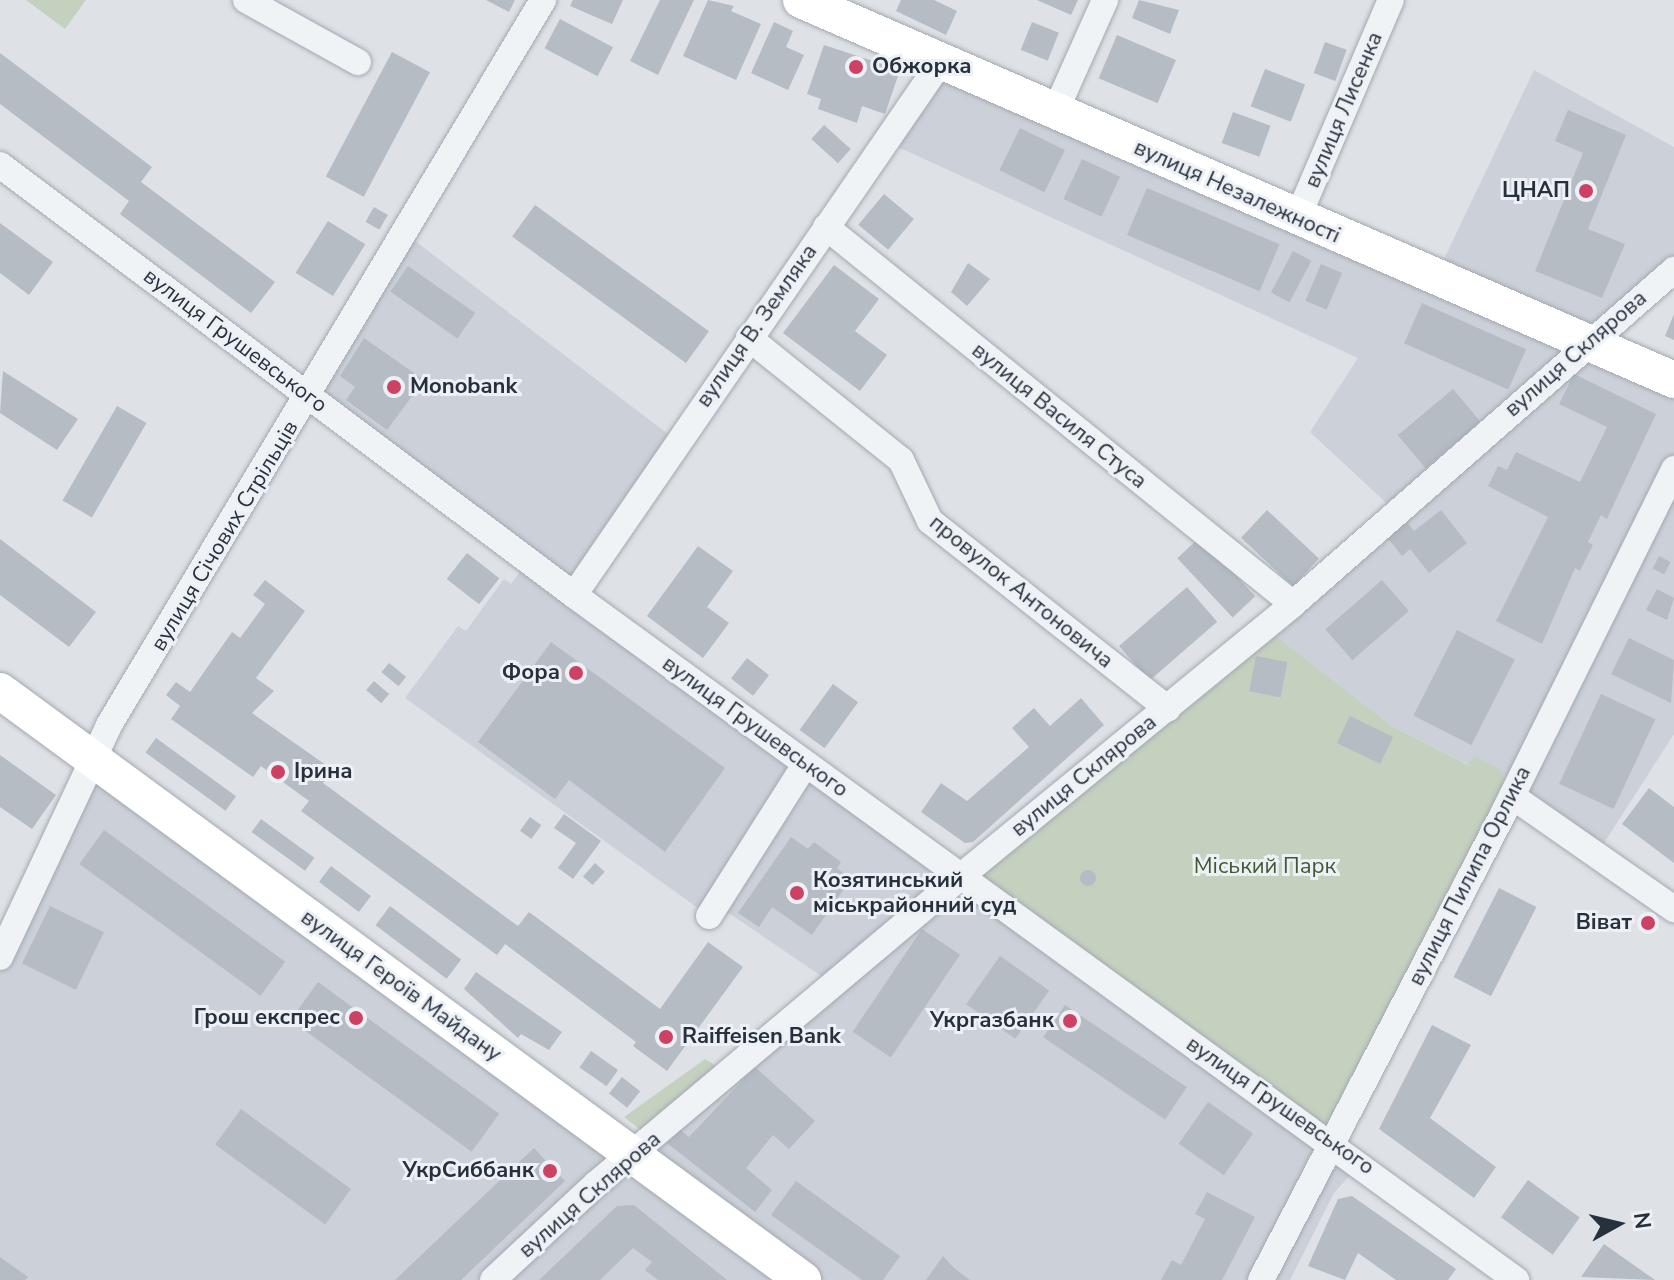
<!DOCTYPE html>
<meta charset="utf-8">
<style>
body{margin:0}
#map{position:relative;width:1674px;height:1280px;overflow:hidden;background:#dee2e7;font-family:"Nunito Sans",sans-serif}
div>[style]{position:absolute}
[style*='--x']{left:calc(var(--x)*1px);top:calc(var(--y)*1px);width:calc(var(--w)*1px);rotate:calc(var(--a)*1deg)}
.built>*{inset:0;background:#ccd1d9}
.green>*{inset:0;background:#c5d1bf}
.building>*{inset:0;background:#b5bcc4;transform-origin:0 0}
.round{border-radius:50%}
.roads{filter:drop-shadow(0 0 2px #a3a9b1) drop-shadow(0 0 2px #a3a9b1)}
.street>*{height:26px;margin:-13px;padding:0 13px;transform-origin:13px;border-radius:13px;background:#f0f3f6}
.secondary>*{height:36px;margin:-18px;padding:0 18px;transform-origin:18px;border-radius:18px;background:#fff}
.dots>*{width:22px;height:22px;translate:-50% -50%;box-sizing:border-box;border:4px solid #edf1f5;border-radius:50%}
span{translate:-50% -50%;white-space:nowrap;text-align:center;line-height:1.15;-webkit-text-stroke:6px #edf1f5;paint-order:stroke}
.poi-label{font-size:22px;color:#27313e;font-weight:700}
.left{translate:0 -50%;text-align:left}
.right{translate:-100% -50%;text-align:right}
.street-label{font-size:22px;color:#27313e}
.park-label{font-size:22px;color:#3e5a34}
.north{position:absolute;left:1578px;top:1184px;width:80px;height:80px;-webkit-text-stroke:6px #edf1f5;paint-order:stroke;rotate:82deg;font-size:22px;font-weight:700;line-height:32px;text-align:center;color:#27313e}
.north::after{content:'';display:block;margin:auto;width:28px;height:36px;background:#27313e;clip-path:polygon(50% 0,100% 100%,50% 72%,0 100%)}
</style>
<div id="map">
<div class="built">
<i style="clip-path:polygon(942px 60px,1435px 278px,1534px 70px,1674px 147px,1674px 270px,1587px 342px,1674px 380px,1674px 734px,1597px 854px,1469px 765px,1392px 726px,1265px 627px,1398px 514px,1310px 432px,1358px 358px,887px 142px)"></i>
<i style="clip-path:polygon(406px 234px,677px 441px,575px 595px,1361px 1163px,1334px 1193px,1290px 1280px,0 1280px,0 957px,93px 761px,632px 1157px,833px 984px,730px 914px,709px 916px,405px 698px,458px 626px,466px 631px,504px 579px,511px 584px,528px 561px,310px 397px)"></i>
</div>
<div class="green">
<i style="clip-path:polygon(26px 0,86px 0,65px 29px)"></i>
<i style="clip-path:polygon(1265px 627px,1392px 726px,1468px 765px,1474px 756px,1500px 769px,1512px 796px,1333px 1144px,960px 877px)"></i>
<i style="clip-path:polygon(705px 1059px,729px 1074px,653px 1140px,624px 1117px)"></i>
</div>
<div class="building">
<i style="clip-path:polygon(486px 0,515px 0,509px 12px)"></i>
<i style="clip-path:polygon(573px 0,623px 0,612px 24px,570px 6px)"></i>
<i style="clip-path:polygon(660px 0,694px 0,658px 75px,630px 61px)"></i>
<i style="clip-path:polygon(708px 0,734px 6px,731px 11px,761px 24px,736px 80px,683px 56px)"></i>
<i style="clip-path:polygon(901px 0,934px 0,957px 11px,946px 35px,896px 11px)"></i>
<i style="clip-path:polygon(1037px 0,1078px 0,1071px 15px)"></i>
<i style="clip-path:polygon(1139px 0,1179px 10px,1170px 34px,1132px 18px)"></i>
<i style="left:560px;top:19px;width:60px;height:33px;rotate:28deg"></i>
<i style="clip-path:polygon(774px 22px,793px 31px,786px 47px,804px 55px,788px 90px,751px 73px)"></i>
<i style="left:1032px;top:22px;width:29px;height:30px;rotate:22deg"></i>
<i style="left:1117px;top:35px;width:64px;height:47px;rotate:23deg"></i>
<i style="left:1325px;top:42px;width:23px;height:33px;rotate:20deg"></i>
<i style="clip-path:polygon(824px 45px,900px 70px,885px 114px,862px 106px,857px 123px,818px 109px,821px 99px,807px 94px)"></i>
<i style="left:392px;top:52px;width:43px;height:141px;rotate:28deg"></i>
<i style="clip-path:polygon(0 53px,152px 167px,141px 182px,275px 282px,251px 313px,120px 214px,129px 201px,0 104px)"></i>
<i style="left:1265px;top:69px;width:43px;height:40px;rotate:21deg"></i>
<i style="clip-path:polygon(1568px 110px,1626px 135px,1588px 229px,1625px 244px,1602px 298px,1535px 271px,1583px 153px,1555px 141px)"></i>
<i style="left:1233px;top:112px;width:40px;height:33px;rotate:20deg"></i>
<i style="left:824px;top:125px;width:36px;height:19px;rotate:42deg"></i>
<i style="left:1020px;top:128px;width:50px;height:47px;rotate:26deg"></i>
<i style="left:1082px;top:159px;width:42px;height:44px;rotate:25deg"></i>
<i style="left:1147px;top:188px;width:144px;height:51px;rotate:23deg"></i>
<i style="left:884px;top:194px;width:39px;height:40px;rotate:40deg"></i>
<i style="left:535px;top:205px;width:215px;height:39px;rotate:36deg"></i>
<i style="left:374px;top:207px;width:16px;height:17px;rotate:30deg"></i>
<i style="left:328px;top:221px;width:44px;height:61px;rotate:32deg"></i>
<i style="clip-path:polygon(0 223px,53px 262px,29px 295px,0 273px)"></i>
<i style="left:1293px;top:251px;width:21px;height:47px;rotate:28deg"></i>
<i style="clip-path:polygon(968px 263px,990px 279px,967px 306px,951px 292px)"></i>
<i style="left:1321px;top:264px;width:23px;height:40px;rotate:23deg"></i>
<i style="clip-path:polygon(834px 265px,879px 299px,855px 331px,887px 355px,860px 391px,783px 333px)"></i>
<i style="left:408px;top:266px;width:82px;height:31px;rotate:35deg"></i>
<i style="left:1422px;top:303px;width:114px;height:44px;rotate:24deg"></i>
<i style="clip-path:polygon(1674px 314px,1674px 340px,1665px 336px)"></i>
<i style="clip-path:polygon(364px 338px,424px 380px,387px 430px,346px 400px,355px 387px,340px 376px)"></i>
<i style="clip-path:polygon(3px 371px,78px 419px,57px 450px,0 413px)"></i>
<i style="clip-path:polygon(1574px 374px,1656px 414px,1607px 519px,1601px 515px,1588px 542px,1593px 545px,1580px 571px,1575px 568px,1542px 644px,1496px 621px,1548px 517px,1488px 486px,1498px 466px,1507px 470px,1516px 452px,1580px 482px,1607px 427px,1559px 404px)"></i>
<i style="left:1453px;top:389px;width:43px;height:72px;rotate:50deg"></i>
<i style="left:117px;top:406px;width:34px;height:109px;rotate:30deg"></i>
<i style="left:1267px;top:510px;width:71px;height:38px;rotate:43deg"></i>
<i style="clip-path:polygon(1441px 510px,1467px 543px,1429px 573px,1410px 549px,1402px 556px,1387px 537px,1407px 522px,1414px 531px)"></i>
<i style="left:1200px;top:537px;width:81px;height:31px;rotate:47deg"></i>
<i style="clip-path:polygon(0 539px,96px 612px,69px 647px,0 595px)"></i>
<i style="clip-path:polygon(698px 546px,733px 571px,707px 607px,729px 623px,703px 658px,647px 616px)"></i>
<i style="left:467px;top:553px;width:41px;height:33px;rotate:38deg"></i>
<i style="left:1659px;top:556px;width:13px;height:14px;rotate:27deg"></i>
<i style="clip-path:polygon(265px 580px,305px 611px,256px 678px,274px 691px,252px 713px,333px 770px,323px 783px,518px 926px,529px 912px,660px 1009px,708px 942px,743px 967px,667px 1071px,633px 1046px,636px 1042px,505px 944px,497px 955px,301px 811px,309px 801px,261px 766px,253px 777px,171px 719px,180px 706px,166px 695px,176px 682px,190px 692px,232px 632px,240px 638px,265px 604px,253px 595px)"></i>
<i style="left:1382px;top:580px;width:41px;height:75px;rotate:49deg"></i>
<i style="left:1187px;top:587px;width:46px;height:90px;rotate:49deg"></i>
<i style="clip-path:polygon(1657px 589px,1674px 598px,1667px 620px,1646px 610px)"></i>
<i style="left:1457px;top:630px;width:65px;height:96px;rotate:27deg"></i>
<i style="clip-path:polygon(1629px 638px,1674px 660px,1671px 703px,1611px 674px)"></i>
<i style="clip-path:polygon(551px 642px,725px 768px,665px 852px,569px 780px,555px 799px,478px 742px)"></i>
<i style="left:1256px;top:656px;width:32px;height:36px;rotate:11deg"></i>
<i style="left:747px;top:658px;width:28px;height:26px;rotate:38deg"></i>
<i style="left:389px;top:663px;width:22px;height:12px;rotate:39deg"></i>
<i style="left:374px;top:681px;width:20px;height:12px;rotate:41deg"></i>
<i style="left:833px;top:684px;width:31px;height:57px;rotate:36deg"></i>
<i style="left:1601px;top:694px;width:60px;height:99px;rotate:25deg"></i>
<i style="clip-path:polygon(1081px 698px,1104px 725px,973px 842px,965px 843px,921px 812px,941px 783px,967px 801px,1029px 747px,1012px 728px,1034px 708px,1050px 726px)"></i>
<i style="left:1350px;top:716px;width:48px;height:30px;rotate:26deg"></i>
<i style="left:156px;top:738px;width:99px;height:18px;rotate:36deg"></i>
<i style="clip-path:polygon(0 755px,56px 795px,32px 829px,0 807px)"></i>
<i style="clip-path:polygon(1649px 788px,1674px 807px,1674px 863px,1622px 824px)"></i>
<i style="clip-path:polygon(564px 814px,601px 841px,573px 879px,558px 868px,576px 843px,554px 828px)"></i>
<i style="left:530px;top:817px;width:14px;height:17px;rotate:36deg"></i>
<i style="left:261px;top:819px;width:66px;height:16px;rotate:36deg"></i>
<i style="left:104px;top:830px;width:224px;height:42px;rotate:36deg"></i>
<i style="clip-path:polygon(791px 837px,808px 849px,814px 842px,841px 862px,837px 868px,851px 879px,812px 935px,772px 907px,759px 927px,738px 913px)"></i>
<i style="left:595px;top:863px;width:13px;height:18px;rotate:42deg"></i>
<i style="left:331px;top:866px;width:50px;height:20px;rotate:37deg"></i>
<i class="round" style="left:1080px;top:870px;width:16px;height:16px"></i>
<i style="left:1499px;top:888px;width:42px;height:100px;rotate:27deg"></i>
<i style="left:50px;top:906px;width:60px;height:64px;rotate:26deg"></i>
<i style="left:390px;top:906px;width:89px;height:24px;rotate:37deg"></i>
<i style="left:922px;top:929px;width:46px;height:124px;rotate:34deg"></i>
<i style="left:1000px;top:956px;width:60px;height:59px;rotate:35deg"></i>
<i style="clip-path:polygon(476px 972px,562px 1032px,549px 1050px,521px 1034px,518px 1038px,464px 989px)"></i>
<i style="left:318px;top:982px;width:224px;height:47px;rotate:36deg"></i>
<i style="left:1065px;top:1005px;width:147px;height:39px;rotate:34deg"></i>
<i style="clip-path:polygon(1432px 1025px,1471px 1045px,1430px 1118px,1496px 1167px,1474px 1198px,1379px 1129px)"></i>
<i style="left:591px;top:1051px;width:33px;height:20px;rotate:35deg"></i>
<i style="clip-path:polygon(755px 1067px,815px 1121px,789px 1149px,773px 1135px,746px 1168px,772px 1190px,755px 1212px,667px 1143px,680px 1130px,689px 1137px)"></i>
<i style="left:622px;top:1077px;width:23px;height:21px;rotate:38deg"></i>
<i style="left:1208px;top:1102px;width:55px;height:51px;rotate:35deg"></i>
<i style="left:241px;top:1109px;width:136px;height:44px;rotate:36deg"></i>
<i style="clip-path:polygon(534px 1148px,565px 1181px,461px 1280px,395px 1280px)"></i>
<i style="left:1528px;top:1180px;width:64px;height:46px;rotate:36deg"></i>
<i style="clip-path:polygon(796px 1181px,900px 1256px,883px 1280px,862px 1280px,771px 1215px)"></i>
<i style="clip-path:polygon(1207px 1192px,1255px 1217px,1222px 1280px,1161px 1280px,1172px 1260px,1181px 1265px,1205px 1219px,1195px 1214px)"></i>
<i style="clip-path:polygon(1352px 1196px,1456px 1269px,1448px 1280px,1396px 1280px,1358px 1253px,1345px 1280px,1308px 1266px,1338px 1199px)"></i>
<i style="clip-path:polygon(634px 1205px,727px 1280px,658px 1280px,645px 1270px,652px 1262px,633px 1248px,600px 1280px,539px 1280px,617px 1206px)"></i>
<i style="clip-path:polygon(1604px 1244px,1655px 1280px,1581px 1277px)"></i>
<i style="clip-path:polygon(943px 1256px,954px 1268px,970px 1280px,926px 1280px)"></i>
<i style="clip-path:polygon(0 1257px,28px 1277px,25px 1280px,0 1280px)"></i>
</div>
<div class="roads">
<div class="street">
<i style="--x:246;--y:0;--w:128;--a:29"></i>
<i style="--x:1055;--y:112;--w:123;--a:-65.9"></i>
<i style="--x:0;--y:165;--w:717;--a:36.84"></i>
<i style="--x:574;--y:595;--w:1165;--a:36.02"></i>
<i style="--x:1297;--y:219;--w:238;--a:-66.8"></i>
<i style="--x:826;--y:227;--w:600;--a:38.91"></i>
<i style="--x:749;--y:338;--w:195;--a:38.8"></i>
<i style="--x:901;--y:460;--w:68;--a:64.6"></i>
<i style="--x:930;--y:521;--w:303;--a:38.3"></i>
<i style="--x:574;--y:595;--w:649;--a:-55.48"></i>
<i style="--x:1512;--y:796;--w:198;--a:34.9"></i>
<i style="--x:709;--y:916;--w:179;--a:-57.6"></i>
<i style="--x:0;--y:957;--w:256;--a:-64.8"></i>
<i style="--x:109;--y:725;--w:845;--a:-59.09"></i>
<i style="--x:493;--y:1280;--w:141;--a:-43"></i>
<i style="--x:596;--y:1184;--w:476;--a:-40.1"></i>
<i style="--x:960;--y:877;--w:431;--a:-39.3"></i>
<i style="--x:1293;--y:604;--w:507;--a:-41.24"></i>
<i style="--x:1261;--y:1280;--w:527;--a:-62.56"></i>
<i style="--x:1504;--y:812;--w:383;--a:-63.6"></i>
</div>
<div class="secondary">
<i style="--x:801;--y:0;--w:952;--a:23.52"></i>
<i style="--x:0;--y:691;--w:996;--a:36.26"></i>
</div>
</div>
<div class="dots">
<i style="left:856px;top:67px;background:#cd4262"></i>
<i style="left:1586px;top:191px;background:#cd4262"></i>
<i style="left:394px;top:387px;background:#cd4262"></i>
<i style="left:576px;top:673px;background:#cd4262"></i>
<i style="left:278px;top:772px;background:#cd4262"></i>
<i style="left:797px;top:893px;background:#cd4262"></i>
<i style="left:1648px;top:923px;background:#cd4262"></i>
<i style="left:356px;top:1018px;background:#cd4262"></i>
<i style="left:1070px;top:1021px;background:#cd4262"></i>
<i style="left:666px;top:1037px;background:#cd4262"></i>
<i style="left:550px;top:1171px;background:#cd4262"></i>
</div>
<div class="poi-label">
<span class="left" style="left:872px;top:67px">Обжорка</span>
<span class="right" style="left:1570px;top:191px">ЦНАП</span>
<span class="left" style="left:410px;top:387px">Monobank</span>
<span class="right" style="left:560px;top:673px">Фора</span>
<span class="left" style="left:294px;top:772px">Ірина</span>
<span class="left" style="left:813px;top:893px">Козятинський<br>міськрайонний суд</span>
<span class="right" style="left:1632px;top:923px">Віват</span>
<span class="right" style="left:340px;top:1018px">Грош експрес</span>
<span class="right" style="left:1054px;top:1021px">Укргазбанк</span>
<span class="left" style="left:682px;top:1037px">Raiffeisen Bank</span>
<span class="right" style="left:534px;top:1171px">УкрСиббанк</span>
</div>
<div class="street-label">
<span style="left:1344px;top:110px;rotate:-67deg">вулиця Лисенка</span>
<span style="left:1237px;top:192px;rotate:24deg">вулиця Незалежності</span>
<span style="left:757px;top:326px;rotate:-55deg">вулиця В. Земляка</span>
<span style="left:235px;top:341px;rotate:37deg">вулиця Грушевського</span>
<span style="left:1576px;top:354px;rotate:-41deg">вулиця Склярова</span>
<span style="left:1059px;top:416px;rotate:39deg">вулиця Василя Стуса</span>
<span style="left:225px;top:536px;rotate:-59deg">вулиця Січових Стрільців</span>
<span style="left:1021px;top:592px;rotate:39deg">провулок Антоновича</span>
<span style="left:755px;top:727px;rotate:36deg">вулиця Грушевського</span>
<span style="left:1084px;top:776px;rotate:-39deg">вулиця Склярова</span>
<span style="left:1470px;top:876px;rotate:-63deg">вулиця Пилипа Орлика</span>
<span style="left:401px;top:986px;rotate:36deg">вулиця Героїв Майдану</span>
<span style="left:1280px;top:1106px;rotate:35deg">вулиця Грушевського</span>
<span style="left:590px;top:1195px;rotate:-41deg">вулиця Склярова</span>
</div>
<div class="park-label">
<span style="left:1265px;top:867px">Міський Парк</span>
</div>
<div class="north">N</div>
</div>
